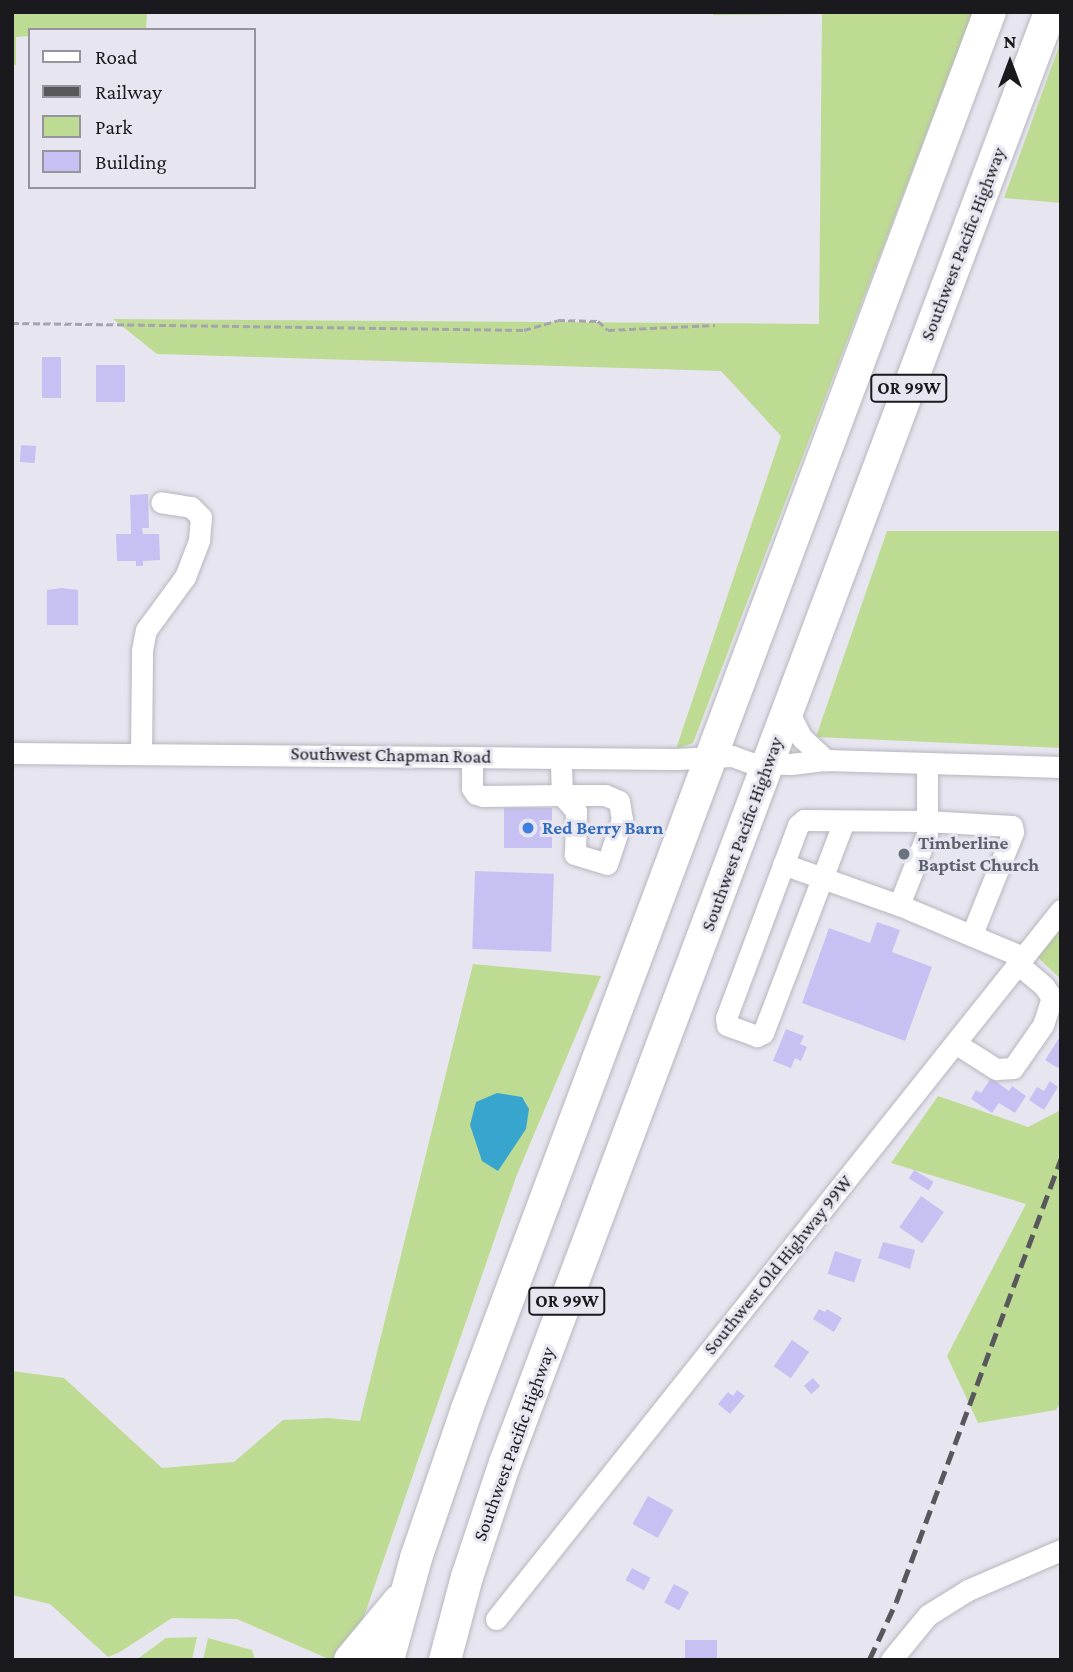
<!DOCTYPE html>
<style>
body{margin:0}
#map{position:relative;width:1073px;height:1672px;overflow:hidden;background:#e7e6f0;font-family:"Crimson Pro",serif}
div>[style]{position:absolute}
[style*='--x']{left:calc(var(--x)*1px);top:calc(var(--y)*1px);width:calc(var(--w)*1px);rotate:calc(var(--a)*1deg)}
.green>*{inset:0;background:#bedb93}
.water>*{inset:0;background:#38a5ce}
.building>*{inset:0;background:#c6c1f2;transform-origin:0 0}
.path>*{height:2.5px;margin-top:-1.25px;transform-origin:0;background:repeating-linear-gradient(90deg,#a5a4ac 0 7px,transparent 0 10.5px)}
.roads{filter:drop-shadow(0 0 2px #b7b6bf) drop-shadow(0 0 2px #b7b6bf)}
.minor>*{height:21px;margin:-10.5px;padding:0 10.5px;transform-origin:10.5px;border-radius:10.5px;background:#fff}
.highway>*{height:32px;margin:-16px;padding:0 16px;transform-origin:16px;border-radius:16px;background:#fff}
.rail>*{height:4.5px;margin-top:-2.25px;transform-origin:0;background:repeating-linear-gradient(90deg,#58575c 0 14px,transparent 0 21px)}
.dots>*{width:19px;height:19px;translate:-50% -50%;box-sizing:border-box;border:4px solid #e7e6f0;border-radius:50%}
span{translate:-50% -50%;white-space:nowrap;text-align:center;line-height:1.15;-webkit-text-stroke:6px #e7e6f0;paint-order:stroke}
.shield-label span{padding:2px 5px;background:#e7e6f0;border:2px solid;border-radius:5px;-webkit-text-stroke-width:0}
.shield-label{font-size:18px;color:#1a191d;font-weight:700}
.street-label{font-size:19px;color:#1a191d}
.shop-label{font-size:19px;color:#366cbe;font-weight:700}
.left{translate:0 -50%;text-align:left}
.worship-label{font-size:19px;color:#5b616d;font-weight:700}
.frame{position:absolute;inset:0;border:14px solid #1a191d;pointer-events:none}
.legend{position:absolute;left:28px;top:28px;width:228px;height:161px;box-sizing:border-box;background:#e7e6f0;border:2px solid #95949c;margin:0;padding:9px 12px;list-style:none;font-size:21px;color:#1a191d}
.legend li{display:flex;align-items:center;gap:14px;height:35px}
.legend b{width:35px;border:2px solid #95949c}
.north{position:absolute;left:975px;top:28px;width:70px;height:70px;-webkit-text-stroke:5px #e7e6f0;paint-order:stroke;rotate:0deg;font-size:19px;font-weight:700;line-height:28px;text-align:center;color:#1a191d}
.north::after{content:'';display:block;margin:auto;width:24px;height:32px;background:#1a191d;clip-path:polygon(50% 0,100% 100%,50% 72%,0 100%)}
</style>
<div id="map">
<div class="green">
<i style="clip-path:polygon(12px 12px,147px 12px,146px 30px,30px 30px,30px 36px,16px 37px,16px 66px,12px 62px)"></i>
<i style="clip-path:polygon(713px 12px,973px 12px,693px 743px,676px 749px,781px 436px,721px 371px,157px 354px,113px 319px,819px 324px,822px 14px,713px 15px)"></i>
<i style="clip-path:polygon(1061px 41px,1061px 203px,1004px 198px)"></i>
<i style="clip-path:polygon(887px 531px,1061px 531px,1061px 748px,816px 737px)"></i>
<i style="clip-path:polygon(1061px 918px,1061px 979px,1033px 953px)"></i>
<i style="clip-path:polygon(473px 964px,601px 976px,516px 1177px,360px 1628px,339px 1660px,331px 1660px,237px 1619px,172px 1618px,120px 1652px,108px 1657px,50px 1604px,12px 1595px,12px 1371px,64px 1378px,162px 1468px,234px 1462px,283px 1420px,328px 1418px,360px 1421px)"></i>
<i style="clip-path:polygon(938px 1096px,1028px 1127px,1061px 1110px,1061px 1402px,1056px 1410px,978px 1423px,947px 1356px,1026px 1204px,891px 1163px)"></i>
<i style="clip-path:polygon(197px 1637px,192px 1660px,136px 1660px,166px 1638px)"></i>
<i style="clip-path:polygon(208px 1638px,252px 1650px,255px 1660px,203px 1660px)"></i>
</div>
<div class="water">
<i style="clip-path:polygon(497px 1093px,522px 1097px,529px 1109px,526px 1129px,498px 1171px,482px 1161px,470px 1125px,476px 1102px)"></i>
</div>
<div class="building">
<i style="left:42px;top:357px;width:19px;height:41px"></i>
<i style="left:96px;top:365px;width:29px;height:37px"></i>
<i style="left:21px;top:445px;width:15px;height:17px;rotate:4deg"></i>
<i style="clip-path:polygon(148px 494px,149px 528px,142px 528px,143px 534px,159px 534px,160px 560px,143px 561px,143px 566px,136px 566px,136px 561px,117px 561px,116px 534px,131px 534px,130px 495px)"></i>
<i style="clip-path:polygon(62px 588px,78px 590px,78px 625px,47px 625px,47px 590px)"></i>
<i style="left:504px;top:808px;width:48px;height:40px"></i>
<i style="left:475px;top:871px;width:79px;height:78px;rotate:2deg"></i>
<i style="clip-path:polygon(877px 922px,900px 930px,892px 952px,932px 967px,905px 1041px,802px 1003px,829px 928px,870px 943px)"></i>
<i style="clip-path:polygon(786px 1029px,804px 1036px,800px 1044px,807px 1047px,801px 1061px,795px 1058px,791px 1068px,773px 1061px)"></i>
<i style="clip-path:polygon(1061px 1035px,1061px 1064px,1058px 1068px,1045px 1060px)"></i>
<i style="clip-path:polygon(991px 1078px,1009px 1091px,1012px 1086px,1026px 1096px,1015px 1113px,999px 1103px,992px 1113px,971px 1099px,976px 1090px,981px 1093px)"></i>
<i style="clip-path:polygon(1050px 1081px,1058px 1087px,1044px 1110px,1029px 1100px,1037px 1087px,1044px 1091px)"></i>
<i style="left:914px;top:1170px;width:23px;height:10px;rotate:31deg"></i>
<i style="left:921px;top:1196px;width:28px;height:38px;rotate:35deg"></i>
<i style="clip-path:polygon(883px 1242px,915px 1250px,910px 1269px,878px 1258px)"></i>
<i style="left:835px;top:1251px;width:28px;height:24px;rotate:18deg"></i>
<i style="clip-path:polygon(819px 1309px,825px 1312px,827px 1309px,842px 1318px,834px 1332px,813px 1319px)"></i>
<i style="left:792px;top:1340px;width:21px;height:32px;rotate:35deg"></i>
<i style="left:813px;top:1378px;width:11px;height:12px;rotate:49deg"></i>
<i style="clip-path:polygon(737px 1390px,745px 1396px,730px 1414px,718px 1404px,728px 1392px,733px 1396px)"></i>
<i style="left:648px;top:1496px;width:29px;height:32px;rotate:29deg"></i>
<i style="left:632px;top:1568px;width:21px;height:14px;rotate:28deg"></i>
<i style="left:674px;top:1584px;width:17px;height:21px;rotate:28deg"></i>
<i style="left:685px;top:1640px;width:32px;height:20px"></i>
</div>
<div class="path">
<i style="--x:12;--y:323;--w:512;--a:0.78"></i>
<i style="--x:524;--y:330;--w:35;--a:-16"></i>
<i style="--x:558;--y:320;--w:40;--a:1.4"></i>
<i style="--x:598;--y:321;--w:13;--a:42"></i>
<i style="--x:608;--y:330;--w:107;--a:-2.7"></i>
</div>
<div class="roads">
<div class="minor">
<i style="--x:788;--y:711;--w:30;--a:63"></i>
<i style="--x:802;--y:738;--w:33;--a:43"></i>
<i style="--x:12;--y:753;--w:665;--a:0.52"></i>
<i style="--x:677;--y:759;--w:55;--a:-3.1"></i>
<i style="--x:732;--y:756;--w:20;--a:20"></i>
<i style="--x:751;--y:763;--w:40;--a:1.4"></i>
<i style="--x:791;--y:764;--w:35;--a:-7"></i>
<i style="--x:826;--y:760;--w:235;--a:1.7"></i>
<i style="--x:141;--y:753;--w:103;--a:-89.4"></i>
<i style="--x:142;--y:650;--w:20;--a:-79"></i>
<i style="--x:146;--y:630;--w:66;--a:-53.7"></i>
<i style="--x:185;--y:577;--w:40;--a:-69"></i>
<i style="--x:199;--y:540;--w:23;--a:-85"></i>
<i style="--x:201;--y:517;--w:14;--a:-135"></i>
<i style="--x:191;--y:507;--w:30;--a:-171"></i>
<i style="--x:472;--y:757;--w:31;--a:90"></i>
<i style="--x:472;--y:788;--w:7;--a:56"></i>
<i style="--x:476;--y:794;--w:7;--a:16"></i>
<i style="--x:483;--y:796;--w:79;--a:-0.7"></i>
<i style="--x:562;--y:795;--w:43;--a:0"></i>
<i style="--x:605;--y:795;--w:15;--a:23"></i>
<i style="--x:619;--y:801;--w:18;--a:81"></i>
<i style="--x:622;--y:819;--w:47;--a:108.4"></i>
<i style="--x:607;--y:864;--w:34;--a:-163"></i>
<i style="--x:575;--y:854;--w:43;--a:-88.7"></i>
<i style="--x:576;--y:811;--w:21;--a:-131"></i>
<i style="--x:562;--y:795;--w:37;--a:-92"></i>
<i style="--x:927;--y:763;--w:71;--a:90"></i>
<i style="--x:927;--y:834;--w:76;--a:111.5"></i>
<i style="--x:899;--y:905;--w:134;--a:22.8"></i>
<i style="--x:844;--y:821;--w:227;--a:110.9"></i>
<i style="--x:763;--y:1033;--w:7;--a:153"></i>
<i style="--x:757;--y:1036;--w:32;--a:-160"></i>
<i style="--x:727;--y:1025;--w:7;--a:-98"></i>
<i style="--x:726;--y:1018;--w:206;--a:-69.5"></i>
<i style="--x:798;--y:825;--w:8;--a:-40"></i>
<i style="--x:804;--y:820;--w:122;--a:0.5"></i>
<i style="--x:926;--y:821;--w:86;--a:3.3"></i>
<i style="--x:1012;--y:826;--w:6;--a:81"></i>
<i style="--x:1013;--y:832;--w:110;--a:111.9"></i>
<i style="--x:783;--y:864;--w:123;--a:19.5"></i>
<i style="--x:955;--y:1043;--w:49;--a:32.4"></i>
<i style="--x:996;--y:1069;--w:17;--a:-3"></i>
<i style="--x:1013;--y:1068;--w:52;--a:-55.1"></i>
<i style="--x:1043;--y:1025;--w:28;--a:-72"></i>
<i style="--x:1052;--y:998;--w:14;--a:-124"></i>
<i style="--x:1044;--y:986;--w:34;--a:-140"></i>
<i style="--x:496;--y:1619;--w:907;--a:-51.45"></i>
<i style="--x:891;--y:1660;--w:58;--a:-50.6"></i>
<i style="--x:928;--y:1615;--w:47;--a:-32"></i>
<i style="--x:968;--y:1590;--w:101;--a:-23.3"></i>
</div>
<div class="highway">
<i style="--x:350;--y:1660;--w:77;--a:-50.3"></i>
<i style="--x:388;--y:1660;--w:106;--a:-74.6"></i>
<i style="--x:416;--y:1558;--w:157;--a:-71.1"></i>
<i style="--x:467;--y:1409;--w:1492;--a:-69.48"></i>
<i style="--x:445;--y:1660;--w:86;--a:-75.2"></i>
<i style="--x:467;--y:1577;--w:120;--a:-71.6"></i>
<i style="--x:505;--y:1463;--w:1550;--a:-69.41"></i>
</div>
</div>
<div class="rail">
<i style="--x:869;--y:1660;--w:64;--a:-65"></i>
<i style="--x:896;--y:1602;--w:473;--a:-69.6"></i>
</div>
<div class="dots">
<i style="left:528px;top:828px;background:#3f7fe0"></i>
<i style="left:904px;top:854px;background:#6b7280"></i>
</div>
<div class="shield-label">
<span style="left:909px;top:388px">OR 99W</span>
<span style="left:567px;top:1301px">OR 99W</span>
</div>
<div class="street-label">
<span style="left:963px;top:244px;rotate:-69deg">Southwest Pacific Highway</span>
<span style="left:391px;top:755px;rotate:1deg">Southwest Chapman Road</span>
<span style="left:742px;top:834px;rotate:-70deg">Southwest Pacific Highway</span>
<span style="left:778px;top:1265px;rotate:-51deg">Southwest Old Highway 99W</span>
<span style="left:514px;top:1444px;rotate:-70deg">Southwest Pacific Highway</span>
</div>
<div class="shop-label">
<span class="left" style="left:542px;top:828px">Red Berry Barn</span>
</div>
<div class="worship-label">
<span class="left" style="left:918px;top:854px">Timberline<br>Baptist Church</span>
</div>
<div class="frame"></div>
<ul class="legend">
<li><b style="height:9px;background:#fff"></b>Road</li>
<li><b style="height:9px;background:#58575c"></b>Railway</li>
<li><b style="height:19px;background:#bedb93"></b>Park</li>
<li><b style="height:19px;background:#c6c1f2"></b>Building</li>
</ul>
<div class="north">N</div>
</div>
